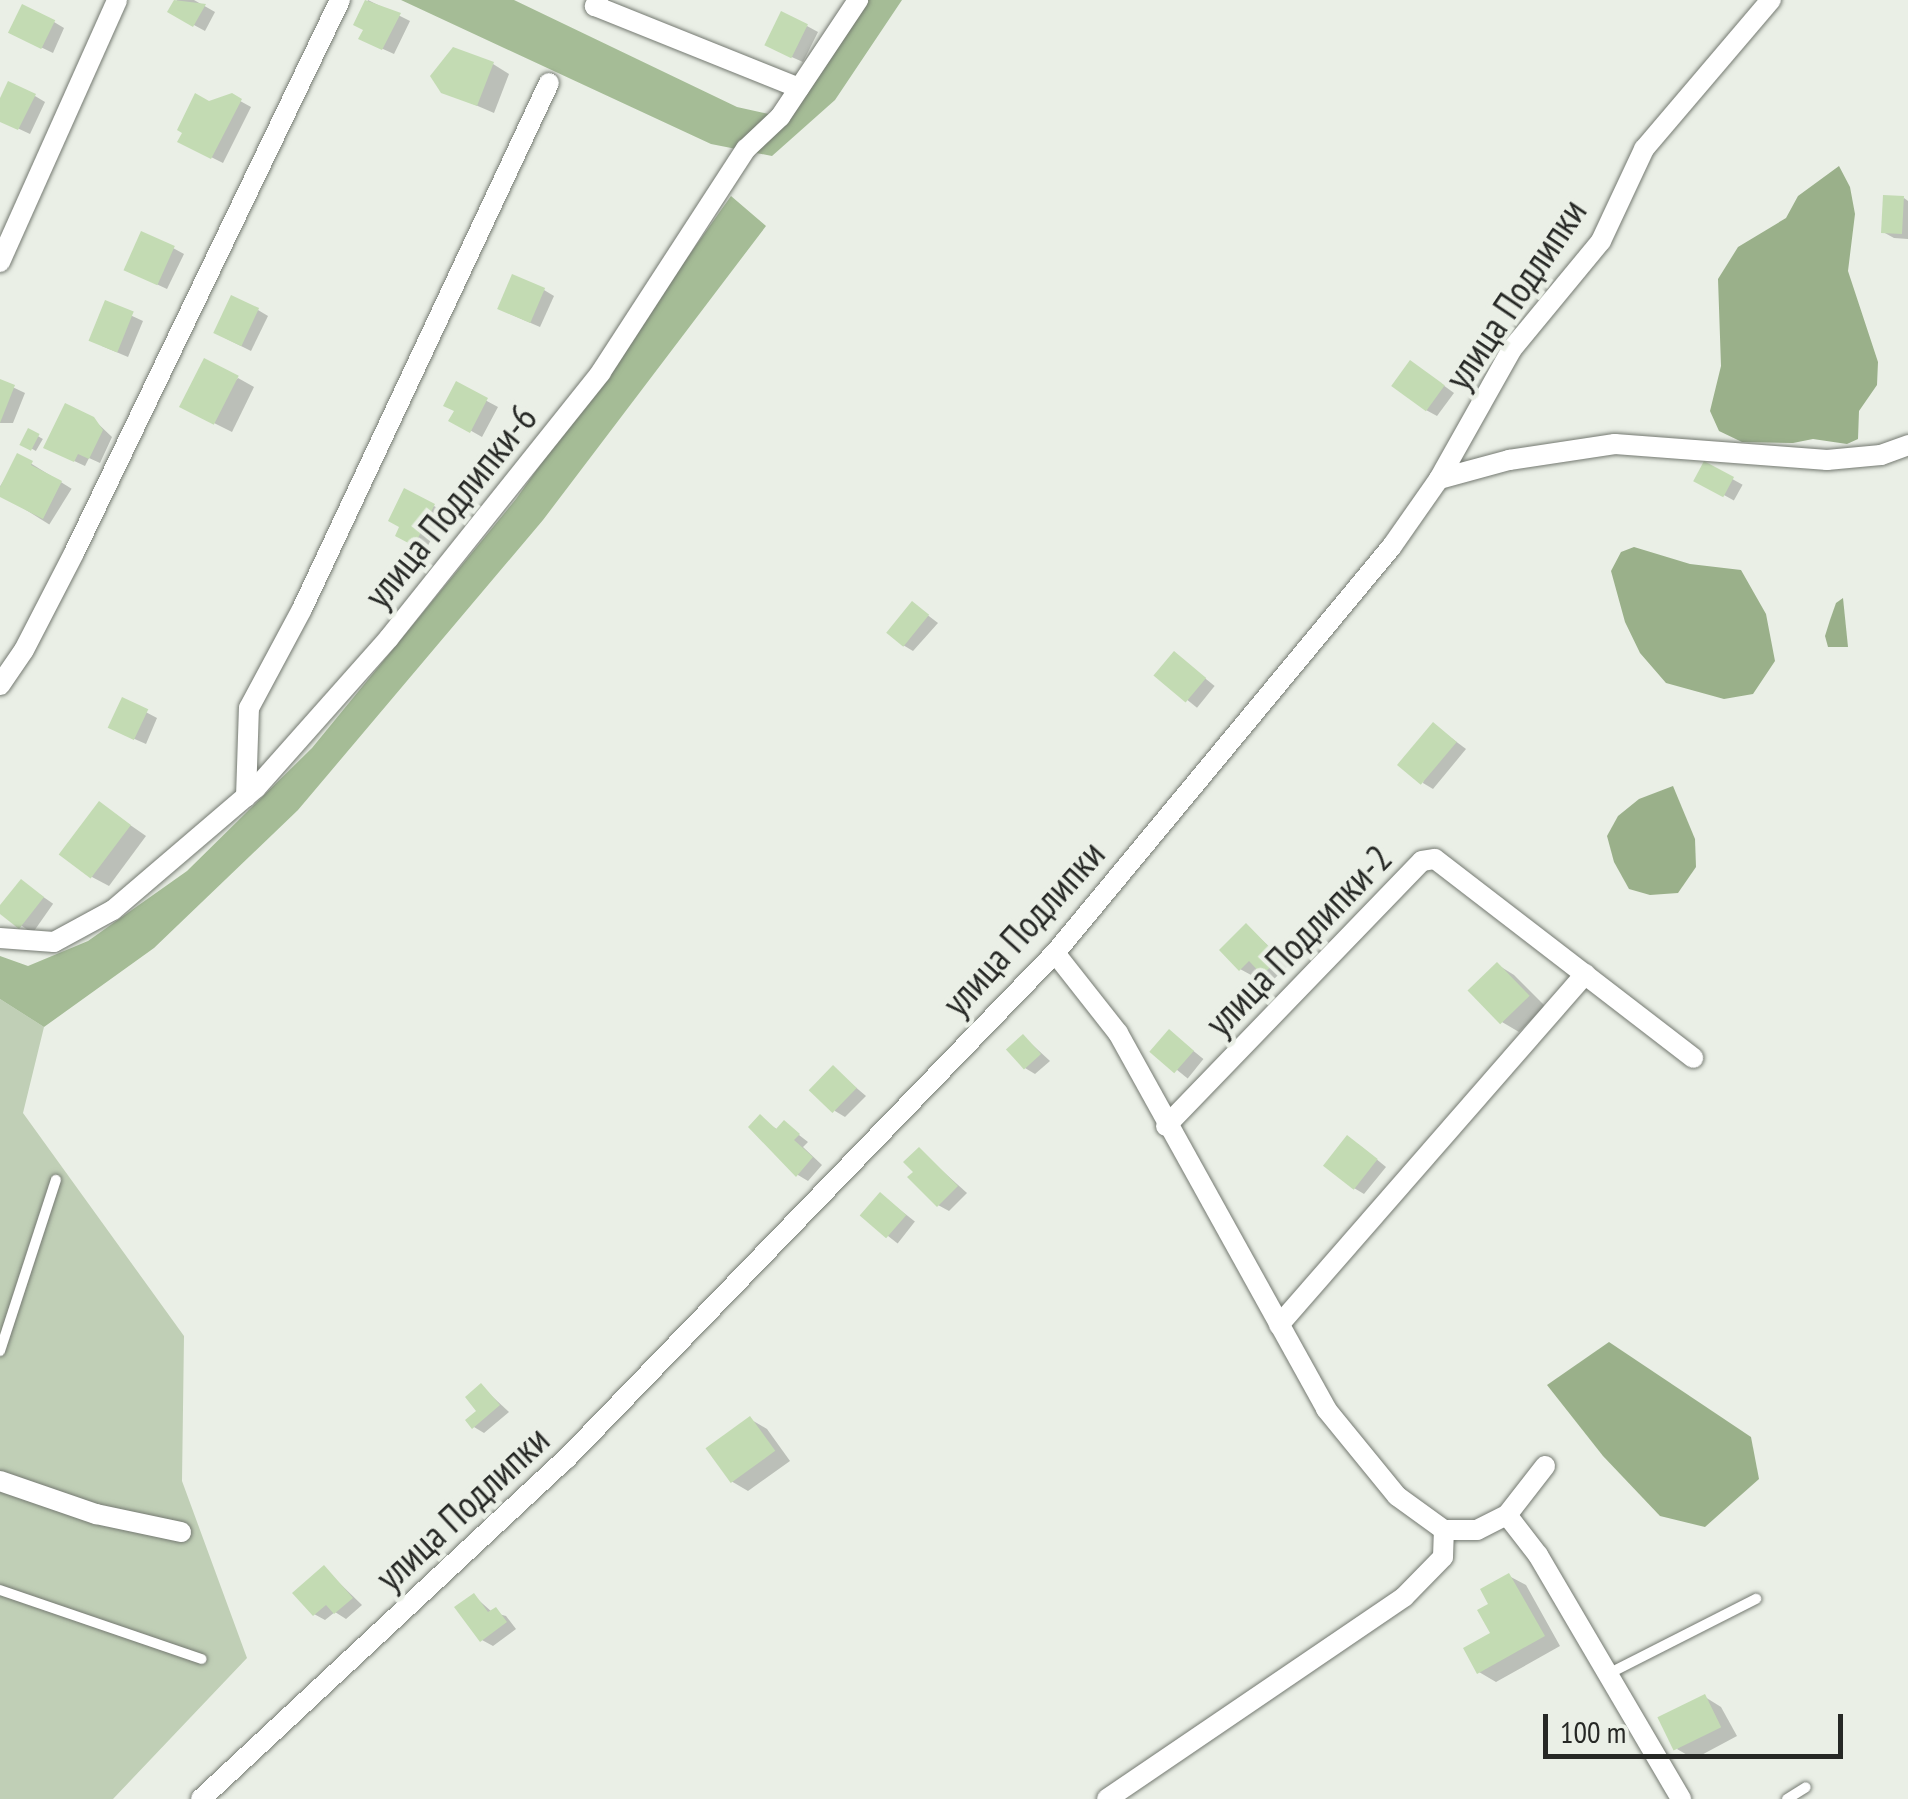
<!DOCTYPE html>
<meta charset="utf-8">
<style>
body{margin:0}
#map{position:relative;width:1908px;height:1799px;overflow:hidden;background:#eaefe6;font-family:"PT Sans Narrow",sans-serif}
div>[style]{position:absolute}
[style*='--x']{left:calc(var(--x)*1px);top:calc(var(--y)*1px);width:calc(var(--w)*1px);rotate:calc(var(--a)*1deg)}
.green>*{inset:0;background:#c0cfb6}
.forest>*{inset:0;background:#a5bc96}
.water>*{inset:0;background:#9ab08a}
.shadow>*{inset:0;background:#0003;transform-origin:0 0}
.building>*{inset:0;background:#c3dbb3;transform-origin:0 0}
.roads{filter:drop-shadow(0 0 2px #747971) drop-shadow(0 0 2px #747971)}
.lane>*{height:10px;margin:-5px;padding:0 5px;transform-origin:5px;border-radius:5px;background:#fff}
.street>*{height:20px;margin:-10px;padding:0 10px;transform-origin:10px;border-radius:10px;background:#fff}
span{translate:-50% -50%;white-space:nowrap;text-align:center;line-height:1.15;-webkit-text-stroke:9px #eaefe6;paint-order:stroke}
.street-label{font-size:38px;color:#262825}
.scale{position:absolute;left:1543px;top:1714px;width:300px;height:45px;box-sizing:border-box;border:5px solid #262825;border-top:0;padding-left:12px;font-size:30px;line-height:35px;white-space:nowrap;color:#262825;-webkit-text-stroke:8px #eaefe6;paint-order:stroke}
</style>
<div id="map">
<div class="green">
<i style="clip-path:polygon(0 999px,44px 1027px,23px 1113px,184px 1336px,182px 1481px,247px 1658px,113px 1799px,0 1799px)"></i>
</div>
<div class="forest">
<i style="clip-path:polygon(401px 0,514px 0,737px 107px,786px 118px,866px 0,902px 0,835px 100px,772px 156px,711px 144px)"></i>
<i style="clip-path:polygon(731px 196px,766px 226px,543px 520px,298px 810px,154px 948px,44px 1027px,0 999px,0 956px,28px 966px,88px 941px,187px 871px,312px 748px,516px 499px)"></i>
</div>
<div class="water">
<i style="clip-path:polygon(1839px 166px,1850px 187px,1855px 214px,1848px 271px,1878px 362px,1877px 385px,1859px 411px,1858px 439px,1847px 444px,1813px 439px,1793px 443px,1742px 442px,1719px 431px,1710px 411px,1721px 366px,1718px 279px,1738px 247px,1786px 218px,1798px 196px)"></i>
<i style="clip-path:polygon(1634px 547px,1690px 564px,1741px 570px,1766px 614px,1775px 661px,1753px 694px,1724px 699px,1666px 683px,1640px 653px,1625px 622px,1611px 571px,1621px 552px)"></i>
<i style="clip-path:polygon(1843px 598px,1848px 647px,1828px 647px,1825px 636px,1830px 620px,1836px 603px)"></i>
<i style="clip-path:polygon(1673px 786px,1695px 839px,1696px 867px,1678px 893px,1650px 895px,1629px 889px,1614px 862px,1607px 836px,1618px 816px,1639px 799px)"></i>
<i style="clip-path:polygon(1609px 1342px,1751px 1437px,1759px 1479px,1705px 1527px,1660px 1516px,1603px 1456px,1547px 1385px)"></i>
</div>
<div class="shadow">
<i style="clip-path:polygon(177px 0,194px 0,215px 12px,205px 31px,170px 12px)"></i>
<i style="clip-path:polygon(368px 0,410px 21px,394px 54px,372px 44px,366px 29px,356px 24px)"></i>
<i style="clip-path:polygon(54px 22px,64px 28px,53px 53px,22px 38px)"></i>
<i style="clip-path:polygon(807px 26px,818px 32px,803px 62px,778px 51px)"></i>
<i style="clip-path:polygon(493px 64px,509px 74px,494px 113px,443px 91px)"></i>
<i style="clip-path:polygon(35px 96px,45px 102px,30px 134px,0 120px,0 104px)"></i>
<i style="clip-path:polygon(231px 96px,251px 107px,223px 163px,191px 147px,209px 103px)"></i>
<i style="clip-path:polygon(1904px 198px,1908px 201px,1908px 239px,1894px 238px,1883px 232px)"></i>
<i style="clip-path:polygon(173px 248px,184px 254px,167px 289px,137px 275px)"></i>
<i style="clip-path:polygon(544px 290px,554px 296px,540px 327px,510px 314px)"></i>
<i style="clip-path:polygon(106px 304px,143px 321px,128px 357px,102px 346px)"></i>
<i style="clip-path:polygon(258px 310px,268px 316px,251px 351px,225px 338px)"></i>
<i style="clip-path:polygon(1421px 369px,1454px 393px,1437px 416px,1426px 410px)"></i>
<i style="clip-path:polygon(238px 378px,254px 387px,232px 432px,200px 416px)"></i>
<i style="clip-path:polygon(0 381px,25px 393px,13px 423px,0 423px)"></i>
<i style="clip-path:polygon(457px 385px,498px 407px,482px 437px,452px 420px,457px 411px)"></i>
<i style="clip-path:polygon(93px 419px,112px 437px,100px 463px,89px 458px,85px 466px,57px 453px)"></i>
<i style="left:29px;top:431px;width:16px;height:14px;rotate:30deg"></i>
<i style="left:19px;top:456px;width:62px;height:42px;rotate:32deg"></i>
<i style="left:1705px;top:464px;width:43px;height:18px;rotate:29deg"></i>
<i style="clip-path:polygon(434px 506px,444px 512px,426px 550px,408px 541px,402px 527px)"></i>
<i style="clip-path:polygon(913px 604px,938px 623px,913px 651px,903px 645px)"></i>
<i style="left:1175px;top:654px;width:51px;height:28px;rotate:39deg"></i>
<i style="clip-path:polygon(123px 700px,157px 718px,146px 744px,121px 733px)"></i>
<i style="clip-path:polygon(1434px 725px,1466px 749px,1433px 789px,1423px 783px)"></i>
<i style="clip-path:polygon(100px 804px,146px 836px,109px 886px,92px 877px)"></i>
<i style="left:22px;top:882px;width:38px;height:36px;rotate:35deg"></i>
<i style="clip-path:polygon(1247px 926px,1289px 965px,1274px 979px,1258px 968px,1251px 975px,1240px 969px)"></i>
<i style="clip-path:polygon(1498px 965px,1514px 975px,1545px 1006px,1519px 1032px,1502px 1022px)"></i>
<i style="left:1170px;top:1032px;width:43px;height:25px;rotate:39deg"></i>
<i style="clip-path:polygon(1024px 1037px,1050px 1061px,1035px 1074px,1025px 1068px)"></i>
<i style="clip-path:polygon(833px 1068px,866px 1096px,845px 1117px,835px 1111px)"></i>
<i style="clip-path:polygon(760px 1118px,778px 1130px,785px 1124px,808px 1142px,803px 1147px,822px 1165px,808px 1181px,798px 1175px)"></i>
<i style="clip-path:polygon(1358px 1144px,1386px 1167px,1364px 1194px,1354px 1188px)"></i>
<i style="clip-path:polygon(919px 1150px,967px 1193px,949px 1211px,938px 1205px,916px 1172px)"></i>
<i style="left:881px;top:1195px;width:43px;height:28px;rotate:38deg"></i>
<i style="clip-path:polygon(481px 1386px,509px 1412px,484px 1433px,474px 1427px)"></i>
<i style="clip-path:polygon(750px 1419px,767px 1429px,790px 1461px,748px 1491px,731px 1481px)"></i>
<i style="clip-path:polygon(324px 1568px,362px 1605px,346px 1619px,335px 1612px,325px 1620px,314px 1614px)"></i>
<i style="clip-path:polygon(1509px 1576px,1526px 1585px,1560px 1646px,1496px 1682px,1479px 1672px,1493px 1634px,1492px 1606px)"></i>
<i style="clip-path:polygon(474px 1596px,492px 1612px,506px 1616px,516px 1629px,493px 1646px,482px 1640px)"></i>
<i style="clip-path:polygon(1705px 1697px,1721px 1707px,1737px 1736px,1694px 1759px,1677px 1749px)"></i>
</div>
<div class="building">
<i style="clip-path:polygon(174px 0,206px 4px,193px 27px,167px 12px)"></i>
<i style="clip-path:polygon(365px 0,401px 13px,382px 50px,358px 39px,363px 30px,353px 25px)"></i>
<i style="left:22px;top:4px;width:37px;height:32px;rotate:26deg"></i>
<i style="left:781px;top:11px;width:30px;height:38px;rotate:26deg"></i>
<i style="clip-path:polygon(453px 47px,494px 62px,477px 106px,441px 93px,430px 76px)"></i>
<i style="clip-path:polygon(8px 81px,36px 94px,18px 130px,0 122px,0 98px)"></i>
<i style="clip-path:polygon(195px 93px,209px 101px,232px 93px,242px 99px,211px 159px,177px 142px,182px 133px,177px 130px)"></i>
<i style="left:1883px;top:195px;width:21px;height:38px;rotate:3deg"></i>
<i style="left:141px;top:231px;width:37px;height:43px;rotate:24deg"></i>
<i style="left:512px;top:274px;width:36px;height:38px;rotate:23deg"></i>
<i style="left:231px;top:295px;width:31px;height:42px;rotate:25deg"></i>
<i style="left:105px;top:300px;width:31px;height:44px;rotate:22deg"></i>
<i style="left:204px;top:358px;width:39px;height:55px;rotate:27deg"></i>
<i style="left:1410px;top:360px;width:43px;height:32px;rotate:36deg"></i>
<i style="clip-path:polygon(0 379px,15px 385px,0 423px)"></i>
<i style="clip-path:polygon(456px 381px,488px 398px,470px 433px,448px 421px,454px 411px,443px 406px)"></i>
<i style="clip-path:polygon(65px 403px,94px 417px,103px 430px,89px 459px,78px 454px,74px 462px,43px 448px)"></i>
<i style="left:28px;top:428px;width:13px;height:19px;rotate:27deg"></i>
<i style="clip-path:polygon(17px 453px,33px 461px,31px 465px,62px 481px,43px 519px,0 497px,0 487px)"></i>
<i style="left:1704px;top:461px;width:34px;height:23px;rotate:28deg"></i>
<i style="clip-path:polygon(404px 488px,435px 504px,414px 546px,395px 536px,399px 527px,388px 521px)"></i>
<i style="left:912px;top:601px;width:22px;height:41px;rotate:39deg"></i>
<i style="left:1174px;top:651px;width:42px;height:32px;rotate:40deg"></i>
<i style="left:122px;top:697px;width:29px;height:34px;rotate:25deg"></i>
<i style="left:1433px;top:722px;width:31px;height:56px;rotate:40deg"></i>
<i style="left:99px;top:801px;width:40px;height:67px;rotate:37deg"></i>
<i style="clip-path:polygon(21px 879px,44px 897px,19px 929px,0 914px,0 905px)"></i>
<i style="clip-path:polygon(1246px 923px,1280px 958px,1262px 975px,1249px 961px,1239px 971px,1219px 950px)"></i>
<i style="left:1497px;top:962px;width:47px;height:41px;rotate:46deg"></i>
<i style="left:1169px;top:1029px;width:33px;height:30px;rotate:41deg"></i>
<i style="left:1023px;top:1034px;width:27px;height:23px;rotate:48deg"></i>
<i style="left:833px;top:1065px;width:33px;height:35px;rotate:44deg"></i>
<i style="clip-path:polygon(760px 1114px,776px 1129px,784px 1120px,800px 1134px,794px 1140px,813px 1157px,796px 1177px,748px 1127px)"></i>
<i style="left:1347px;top:1135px;width:39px;height:39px;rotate:38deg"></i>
<i style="clip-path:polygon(919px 1147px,958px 1186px,937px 1207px,907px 1177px,913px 1172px,903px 1162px)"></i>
<i style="left:880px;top:1192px;width:35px;height:31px;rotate:41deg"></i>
<i style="clip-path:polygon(481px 1383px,500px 1405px,472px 1429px,465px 1420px,476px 1411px,465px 1397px)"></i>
<i style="left:750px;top:1416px;width:43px;height:55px;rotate:54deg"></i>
<i style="clip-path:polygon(324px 1565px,353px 1598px,334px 1614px,326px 1605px,313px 1616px,292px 1593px)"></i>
<i style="clip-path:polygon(1509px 1573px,1545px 1636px,1477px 1674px,1463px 1648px,1490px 1633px,1477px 1610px,1488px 1604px,1480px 1589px)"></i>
<i style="clip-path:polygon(474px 1593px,488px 1612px,496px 1607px,507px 1622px,480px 1642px,454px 1607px)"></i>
<i style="left:1705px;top:1694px;width:37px;height:53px;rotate:64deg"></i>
</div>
<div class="roads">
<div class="lane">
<i style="--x:0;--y:1351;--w:180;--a:-71.9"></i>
<i style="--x:0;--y:1590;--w:213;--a:18.9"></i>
<i style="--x:1610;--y:1673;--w:164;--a:-26.9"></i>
<i style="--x:1787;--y:1799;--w:22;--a:-32"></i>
</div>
<div class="street">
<i style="--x:598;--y:0;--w:7;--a:117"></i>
<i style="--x:595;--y:6;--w:220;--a:21.9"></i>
<i style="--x:0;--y:262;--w:287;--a:-65.9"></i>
<i style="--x:1439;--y:479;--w:73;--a:-15.2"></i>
<i style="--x:1509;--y:460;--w:107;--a:-8.6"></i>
<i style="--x:1615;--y:444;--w:213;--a:4.3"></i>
<i style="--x:1827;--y:460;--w:54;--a:-5.3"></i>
<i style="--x:1881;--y:455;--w:29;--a:-20"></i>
<i style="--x:0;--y:685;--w:42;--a:-55.6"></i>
<i style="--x:24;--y:650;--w:109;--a:-62.7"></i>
<i style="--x:74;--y:553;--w:614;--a:-64.31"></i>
<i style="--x:246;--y:797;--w:89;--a:-88.1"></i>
<i style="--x:249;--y:708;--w:112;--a:-61.8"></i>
<i style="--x:302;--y:609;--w:581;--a:-64.85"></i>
<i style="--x:0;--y:938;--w:54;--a:4.2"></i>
<i style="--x:54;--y:942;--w:67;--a:-28.5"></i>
<i style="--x:113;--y:910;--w:188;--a:-40.5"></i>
<i style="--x:256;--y:788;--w:200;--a:-48.4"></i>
<i style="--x:389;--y:638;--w:340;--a:-51.4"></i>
<i style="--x:601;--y:372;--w:266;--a:-57"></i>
<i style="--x:746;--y:149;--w:47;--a:-43.3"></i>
<i style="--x:780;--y:117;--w:141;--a:-56.3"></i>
<i style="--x:1055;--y:953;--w:102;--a:51.8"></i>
<i style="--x:1118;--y:1033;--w:430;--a:61"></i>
<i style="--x:1326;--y:1409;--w:112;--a:50.8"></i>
<i style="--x:1397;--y:1496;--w:58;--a:35.9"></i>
<i style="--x:1444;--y:1530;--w:33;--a:0"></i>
<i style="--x:1477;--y:1530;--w:34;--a:-27"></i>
<i style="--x:1507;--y:1515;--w:62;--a:-52.2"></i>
<i style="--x:1166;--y:1126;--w:368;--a:-46"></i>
<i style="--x:1422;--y:861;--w:13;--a:-9"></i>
<i style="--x:1435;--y:859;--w:326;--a:37.6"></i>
<i style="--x:1279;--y:1325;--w:466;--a:-48.9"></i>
<i style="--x:0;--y:1481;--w:102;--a:19"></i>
<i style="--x:96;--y:1514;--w:87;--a:12"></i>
<i style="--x:1507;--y:1515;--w:51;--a:52.2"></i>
<i style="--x:1538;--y:1555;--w:283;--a:59.6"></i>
<i style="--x:201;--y:1799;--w:499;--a:-43"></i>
<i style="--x:566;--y:1459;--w:704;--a:-45.98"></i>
<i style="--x:1055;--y:953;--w:528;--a:-50.37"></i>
<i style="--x:1392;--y:546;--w:82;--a:-55"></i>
<i style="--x:1439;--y:479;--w:149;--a:-60.7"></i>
<i style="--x:1512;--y:349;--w:140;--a:-50.5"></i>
<i style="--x:1601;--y:241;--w:102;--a:-64.9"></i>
<i style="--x:1644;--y:149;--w:196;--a:-49.6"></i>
<i style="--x:1107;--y:1799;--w:359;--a:-34.2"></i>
<i style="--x:1404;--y:1597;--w:56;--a:-45.7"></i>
<i style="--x:1443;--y:1557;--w:27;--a:-88"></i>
</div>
</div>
<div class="street-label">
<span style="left:1515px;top:294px;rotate:-56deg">улица Подлипки</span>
<span style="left:450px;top:506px;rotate:-51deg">улица Подлипки-6</span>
<span style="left:1023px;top:928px;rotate:-48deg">улица Подлипки</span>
<span style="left:1298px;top:940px;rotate:-46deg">улица Подлипки-2</span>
<span style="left:462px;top:1508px;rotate:-43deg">улица Подлипки</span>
</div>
<div class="scale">100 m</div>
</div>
